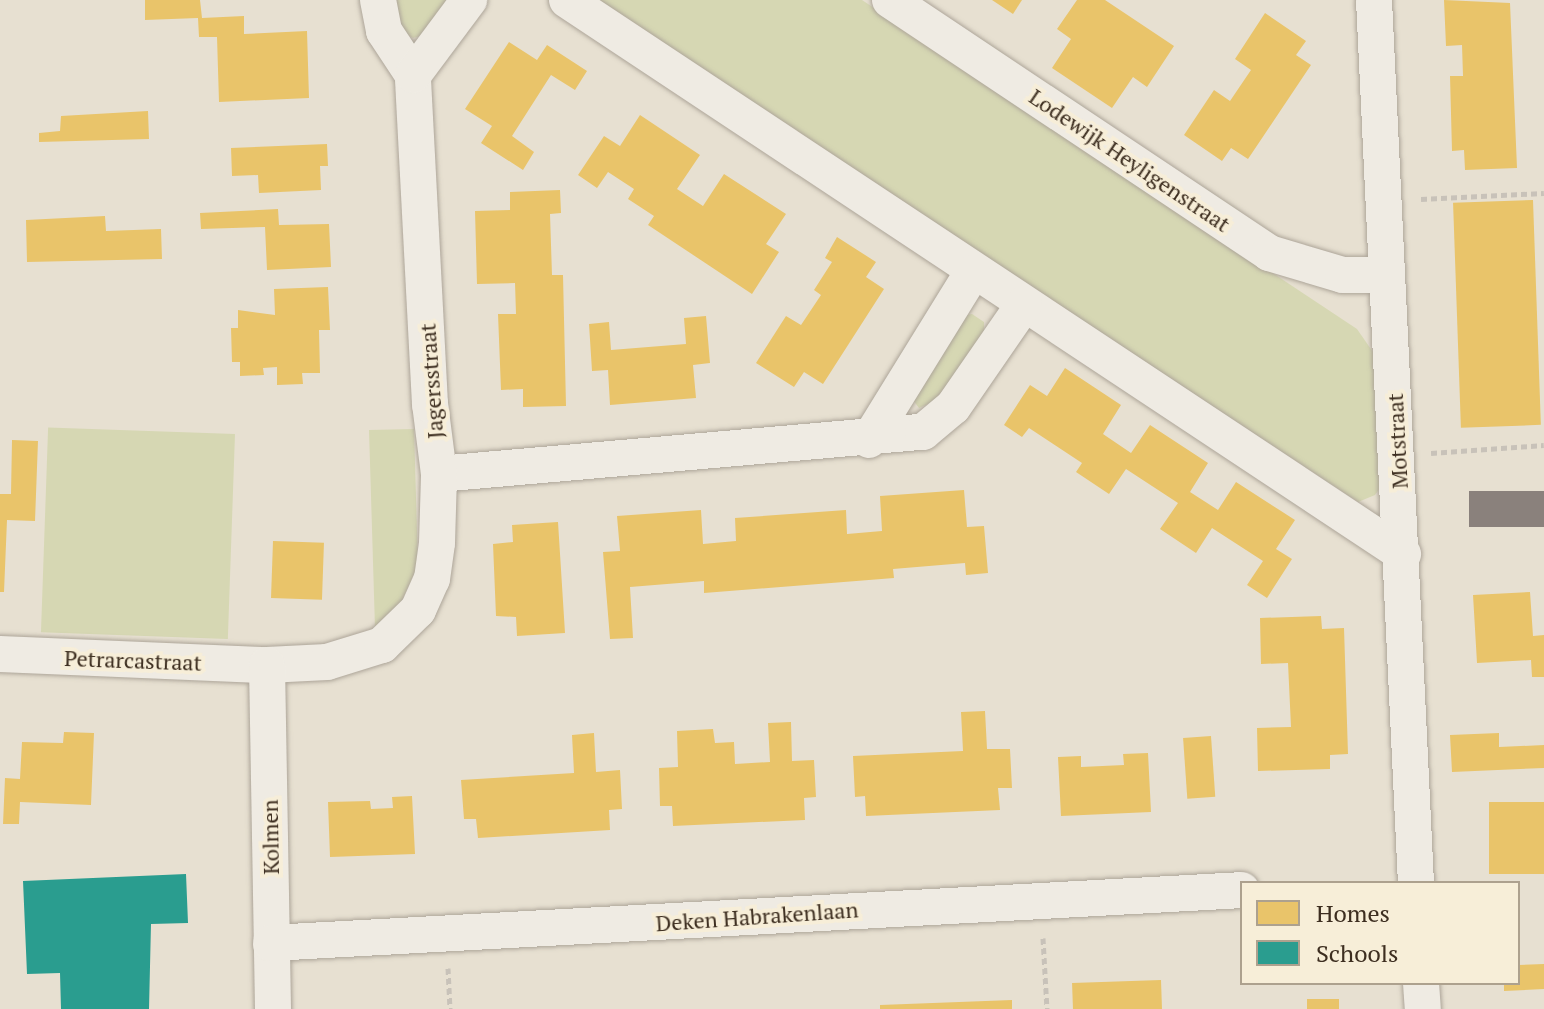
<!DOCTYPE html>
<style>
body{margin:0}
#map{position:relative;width:1544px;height:1009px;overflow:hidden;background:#e7e0d1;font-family:"PT Serif",serif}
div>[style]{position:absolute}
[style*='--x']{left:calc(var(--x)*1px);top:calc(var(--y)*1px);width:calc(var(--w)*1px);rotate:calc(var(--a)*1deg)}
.green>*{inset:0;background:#d6d7b3;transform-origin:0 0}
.homes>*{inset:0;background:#e9c46a;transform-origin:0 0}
.schools>*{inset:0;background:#2a9d8f}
.industry>*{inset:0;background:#8a817c;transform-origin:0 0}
.path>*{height:5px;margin-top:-2.5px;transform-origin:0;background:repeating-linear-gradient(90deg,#c8c2b9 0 6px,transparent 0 10px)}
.roads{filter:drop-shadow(0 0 2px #ada599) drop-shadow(0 0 2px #ada599)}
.street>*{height:36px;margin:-18px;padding:0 18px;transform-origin:18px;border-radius:18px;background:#efebe3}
span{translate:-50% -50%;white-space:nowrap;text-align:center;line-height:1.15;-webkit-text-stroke:8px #f7eed8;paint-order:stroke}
.street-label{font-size:22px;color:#3d2e20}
.legend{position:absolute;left:1240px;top:881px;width:280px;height:104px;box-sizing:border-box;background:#f7eed8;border:2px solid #ada18e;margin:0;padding:10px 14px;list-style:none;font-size:24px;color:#3d2e20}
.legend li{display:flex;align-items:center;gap:16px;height:40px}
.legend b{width:40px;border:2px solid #ada18e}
</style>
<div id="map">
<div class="green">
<i style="clip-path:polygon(395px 0,448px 0,424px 35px,413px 38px,398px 30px)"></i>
<i style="clip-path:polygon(595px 0,862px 0,1357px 329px,1375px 355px,1380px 488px,1375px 495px,1358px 502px)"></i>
<i style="clip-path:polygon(972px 314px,984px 322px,984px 334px,943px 397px,919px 408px,913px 400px,966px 315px)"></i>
<i style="clip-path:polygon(414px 429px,418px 565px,400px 605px,375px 628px,369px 430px)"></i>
<i style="left:235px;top:434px;width:205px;height:187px;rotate:92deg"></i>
</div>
<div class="homes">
<i style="clip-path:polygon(200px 0,202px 18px,244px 16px,244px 34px,307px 31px,309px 98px,219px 102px,217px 37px,199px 37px,198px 18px,145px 20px,145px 0)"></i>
<i style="clip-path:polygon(992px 0,1022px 0,1013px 14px)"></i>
<i style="clip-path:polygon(1077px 0,1105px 0,1174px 46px,1147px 87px,1133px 77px,1112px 108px,1052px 68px,1071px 39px,1057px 29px)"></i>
<i style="clip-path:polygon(1444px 0,1510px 3px,1517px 168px,1465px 170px,1464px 150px,1452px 151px,1450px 76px,1463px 76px,1462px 45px,1446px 46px)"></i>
<i style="clip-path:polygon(1265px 13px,1306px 41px,1296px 55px,1311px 65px,1248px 159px,1231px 148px,1222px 161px,1184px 135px,1214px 90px,1230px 101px,1251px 70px,1235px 59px)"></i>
<i style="clip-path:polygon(509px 42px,537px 60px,547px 45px,587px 71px,575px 90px,551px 75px,512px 136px,534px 152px,523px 170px,481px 143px,492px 126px,465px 109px)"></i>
<i style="clip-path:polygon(148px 111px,149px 139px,39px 142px,39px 133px,60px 131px,61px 116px)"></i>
<i style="clip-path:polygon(640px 115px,700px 155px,677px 189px,703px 206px,724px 174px,786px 214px,766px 244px,779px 252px,752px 294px,648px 225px,654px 216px,628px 199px,634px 189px,608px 172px,597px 188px,578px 175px,604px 136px,620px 146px)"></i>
<i style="clip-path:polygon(327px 144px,328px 166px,320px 166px,321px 190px,259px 193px,258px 175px,232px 176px,231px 148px)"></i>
<i style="clip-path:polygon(560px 190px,561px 213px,550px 214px,552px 275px,563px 275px,566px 406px,523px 407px,523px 389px,501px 390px,498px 314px,516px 314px,515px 283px,477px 284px,475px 211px,510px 210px,510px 192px)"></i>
<i style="left:1533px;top:200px;width:225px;height:80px;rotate:88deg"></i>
<i style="clip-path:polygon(278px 209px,279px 225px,329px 224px,331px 267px,267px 270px,265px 227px,201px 229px,200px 213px)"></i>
<i style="clip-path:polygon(105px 216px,106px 231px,161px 229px,162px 259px,27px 262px,26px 220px)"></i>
<i style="clip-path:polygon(837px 237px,876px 262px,866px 277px,884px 289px,823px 384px,804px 372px,794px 387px,756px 363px,786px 316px,801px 325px,821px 295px,814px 290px,832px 262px,825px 258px)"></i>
<i style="clip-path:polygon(328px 287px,330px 330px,319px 330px,320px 373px,302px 373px,303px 384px,277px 385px,277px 367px,263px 368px,264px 375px,240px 376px,240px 362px,232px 362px,231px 328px,238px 328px,238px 310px,275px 315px,274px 289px)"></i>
<i style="clip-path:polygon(706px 316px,710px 363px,693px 365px,696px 398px,610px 405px,608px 370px,592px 371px,589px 324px,609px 322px,611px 350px,686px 344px,684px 318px)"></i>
<i style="clip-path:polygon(1065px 368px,1121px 405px,1103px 434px,1131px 453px,1150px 425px,1208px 463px,1190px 492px,1218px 510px,1236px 482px,1295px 520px,1276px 549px,1292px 559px,1267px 598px,1247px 585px,1263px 561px,1212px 528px,1196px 553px,1160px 529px,1178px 503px,1126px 469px,1109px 494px,1076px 472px,1082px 463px,1029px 428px,1022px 437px,1004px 425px,1030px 385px,1047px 396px)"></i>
<i style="clip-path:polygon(12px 440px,38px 441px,35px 521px,7px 520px,4px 592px,0 592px,0 494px,11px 494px)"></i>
<i style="clip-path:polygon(964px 490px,967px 527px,984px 526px,988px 573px,966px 575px,965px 563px,893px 569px,894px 578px,704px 593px,704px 581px,630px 587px,633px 638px,610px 639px,603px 552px,620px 551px,617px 516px,701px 510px,703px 544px,736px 541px,735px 518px,846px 510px,847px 534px,882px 531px,880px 496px)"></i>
<i style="clip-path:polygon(558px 522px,565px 633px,517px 636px,516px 617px,496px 616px,493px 544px,513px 542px,512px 525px)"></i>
<i style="left:273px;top:541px;width:51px;height:57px;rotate:2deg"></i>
<i style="clip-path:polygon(1530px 592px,1533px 636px,1544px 635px,1544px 677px,1532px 677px,1531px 660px,1477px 663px,1473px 595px)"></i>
<i style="clip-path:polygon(1321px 616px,1322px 629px,1344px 628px,1348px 754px,1330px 755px,1330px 769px,1258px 771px,1257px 728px,1291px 727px,1288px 663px,1261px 664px,1260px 618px)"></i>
<i style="clip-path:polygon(985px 711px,987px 749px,1010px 749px,1012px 788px,998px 788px,1000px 810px,866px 816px,865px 796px,855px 797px,853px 756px,963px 751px,961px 712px)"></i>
<i style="clip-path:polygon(791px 722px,792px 761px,814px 760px,816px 797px,804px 798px,805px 820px,673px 826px,672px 806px,660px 806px,659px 768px,678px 767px,677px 731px,713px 729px,715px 743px,734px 742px,735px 764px,770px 762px,768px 723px)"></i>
<i style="clip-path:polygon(64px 732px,94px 733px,91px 805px,20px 802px,19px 824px,3px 824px,5px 778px,20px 779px,22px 742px,63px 743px)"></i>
<i style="clip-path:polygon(594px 733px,596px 772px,620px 770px,622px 809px,609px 810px,610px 830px,478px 838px,476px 819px,464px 819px,461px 780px,574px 773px,572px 735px)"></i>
<i style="clip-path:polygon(1499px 733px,1499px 747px,1544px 745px,1544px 768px,1452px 772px,1450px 735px)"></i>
<i style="left:1211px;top:736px;width:61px;height:28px;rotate:86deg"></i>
<i style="clip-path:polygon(1148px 753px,1151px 812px,1061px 816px,1058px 757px,1081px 756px,1081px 767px,1124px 765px,1123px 754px)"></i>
<i style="clip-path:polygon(412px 796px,415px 854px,330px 857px,328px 802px,370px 801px,371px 809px,393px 808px,392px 797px)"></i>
<i style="left:1544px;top:802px;width:72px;height:55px;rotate:90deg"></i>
<i style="clip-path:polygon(1544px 964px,1544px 989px,1504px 991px,1504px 983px,1518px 983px,1518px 965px)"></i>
<i style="left:1161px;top:980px;width:29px;height:89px;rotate:88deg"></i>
<i style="left:1339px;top:999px;width:10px;height:32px;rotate:90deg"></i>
<i style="clip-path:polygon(1012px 1000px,1012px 1009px,880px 1009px,880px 1005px)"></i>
</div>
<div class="schools">
<i style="clip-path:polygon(186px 874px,188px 923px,151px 924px,149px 1009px,61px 1009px,60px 973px,27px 974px,23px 881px)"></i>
</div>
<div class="industry">
<i style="left:1544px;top:491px;width:36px;height:75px;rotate:90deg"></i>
</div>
<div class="path">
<i style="--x:1421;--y:199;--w:123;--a:-2.8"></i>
<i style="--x:1431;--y:453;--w:113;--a:-4"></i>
<i style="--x:1043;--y:938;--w:71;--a:86.8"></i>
<i style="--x:448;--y:968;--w:41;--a:87.2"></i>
</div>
<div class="roads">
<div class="street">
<i style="--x:378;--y:0;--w:32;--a:79"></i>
<i style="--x:384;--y:31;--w:53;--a:56.6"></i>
<i style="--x:567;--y:0;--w:1003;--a:33.53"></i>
<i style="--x:890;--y:0;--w:456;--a:33.7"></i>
<i style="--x:1269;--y:253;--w:77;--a:16.6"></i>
<i style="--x:1343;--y:275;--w:43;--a:0"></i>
<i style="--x:1374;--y:0;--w:884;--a:87.28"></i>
<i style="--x:869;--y:440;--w:196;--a:-58.3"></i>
<i style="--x:439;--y:474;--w:486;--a:-5"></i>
<i style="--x:923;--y:432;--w:39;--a:-40"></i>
<i style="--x:953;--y:407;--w:125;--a:-55.4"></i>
<i style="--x:0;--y:654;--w:267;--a:2.4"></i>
<i style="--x:267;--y:665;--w:60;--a:-2.9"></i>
<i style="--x:327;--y:662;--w:58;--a:-17.2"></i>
<i style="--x:382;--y:645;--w:50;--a:-44.2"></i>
<i style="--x:418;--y:610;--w:34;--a:-66"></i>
<i style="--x:432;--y:579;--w:36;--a:-82"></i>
<i style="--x:437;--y:543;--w:69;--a:-88.3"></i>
<i style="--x:439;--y:474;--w:71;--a:-97.3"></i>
<i style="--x:430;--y:404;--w:329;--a:-93"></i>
<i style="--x:413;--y:75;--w:94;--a:-53.3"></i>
<i style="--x:267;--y:665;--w:344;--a:89"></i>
<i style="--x:271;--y:943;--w:972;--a:-3.12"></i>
<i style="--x:1421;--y:983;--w:26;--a:86"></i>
</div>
</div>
<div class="street-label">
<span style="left:1130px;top:160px;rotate:34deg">Lodewijk Heyligenstraat</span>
<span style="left:431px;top:381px;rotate:-94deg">Jagersstraat</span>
<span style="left:1397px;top:441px;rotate:-93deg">Motstraat</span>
<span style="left:133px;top:660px;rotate:2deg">Petrarcastraat</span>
<span style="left:270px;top:837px;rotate:-91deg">Kolmen</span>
<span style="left:757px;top:916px;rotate:-4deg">Deken Habrakenlaan</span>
</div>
<ul class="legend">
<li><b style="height:22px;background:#e9c46a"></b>Homes</li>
<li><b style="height:22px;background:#2a9d8f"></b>Schools</li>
</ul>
</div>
